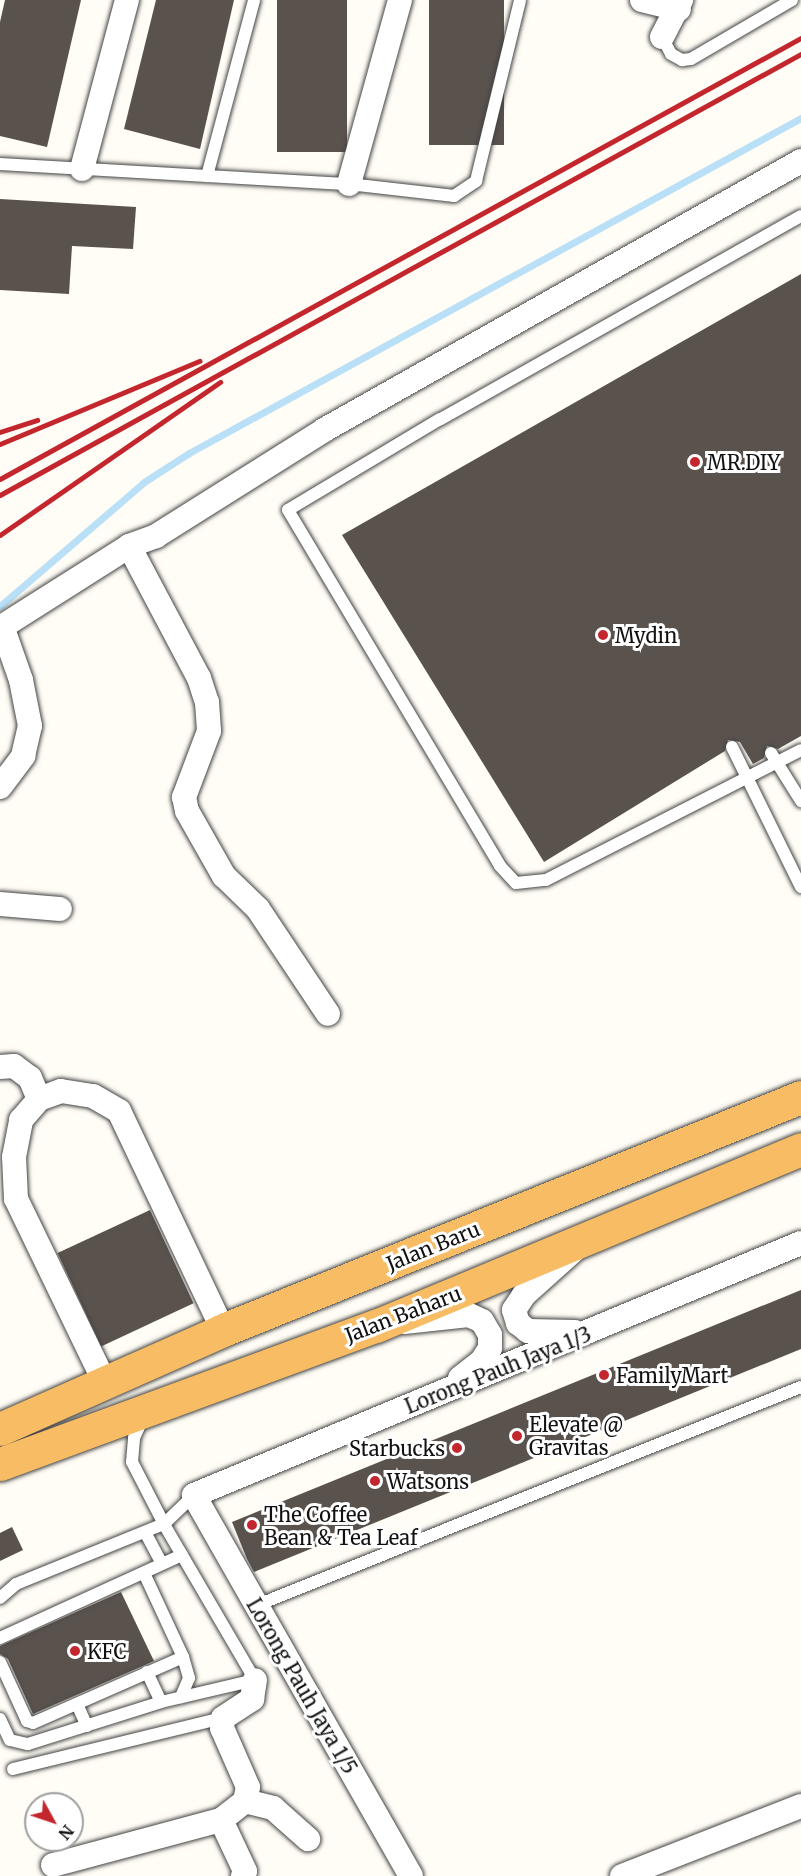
<!DOCTYPE html>
<style>
body{margin:0}
#map{position:relative;width:801px;height:1876px;overflow:hidden;background:#fffdf5;font-family:Merriweather,serif}
div>[style]{position:absolute}
[style*='--x']{left:calc(var(--x)*1px);top:calc(var(--y)*1px);width:calc(var(--w)*1px);rotate:calc(var(--a)*1deg)}
.stream>*{height:7px;margin:-3.5px;padding:0 3.5px;transform-origin:3.5px;border-radius:3.5px;background:#b9e0f7}
.building>*{inset:0;background:#5a524d;transform-origin:0 0}
.roads{filter:drop-shadow(0 0 2px #444) drop-shadow(0 0 2px #444)}
.service>*{height:12px;margin:-6px;padding:0 6px;transform-origin:6px;border-radius:6px;background:#fff}
.minor>*{height:24px;margin:-12px;padding:0 12px;transform-origin:12px;border-radius:12px;background:#fff}
.trunk>*{height:33px;margin:-16.5px;padding:0 16.5px;transform-origin:16.5px;border-radius:16.5px;background:#f7bc64}
.rail>*{height:4.5px;margin:-2.25px;padding:0 2.25px;transform-origin:2.25px;border-radius:2.25px;background:#c4262e}
.dots>*{width:16px;height:16px;translate:-50% -50%;box-sizing:border-box;border:3px solid #fff;border-radius:50%}
span{translate:-50% -50%;white-space:nowrap;text-align:center;line-height:1.15;-webkit-text-stroke:6px #fff;paint-order:stroke}
.poi-label{font-size:20px;color:#111}
.left{translate:0 -50%;text-align:left}
.right{translate:-100% -50%;text-align:right}
.street-label{font-size:20px;color:#111}
.north{position:absolute;left:24px;top:1792px;width:60px;height:60px;box-sizing:border-box;background:#fff;border:2px solid #a0a0a0;border-radius:50%;rotate:130deg;font-size:16px;font-weight:700;line-height:24px;text-align:center;color:#111}
.north::after{content:'';display:block;margin:auto;width:21px;height:27px;background:#c4262e;clip-path:polygon(50% 0,100% 100%,50% 72%,0 100%)}
</style>
<div id="map">
<div class="stream">
<i style="--x:0;--y:606;--w:190;--a:-40.7"></i>
<i style="--x:144;--y:482;--w:54;--a:-32.8"></i>
<i style="--x:189;--y:453;--w:698;--a:-28.7"></i>
</div>
<div class="building">
<i style="clip-path:polygon(5px 0,81px 0,47px 147px,0 136px,0 22px)"></i>
<i style="clip-path:polygon(156px 0,234px 0,200px 149px,124px 129px)"></i>
<i style="left:277px;top:0;width:70px;height:152px"></i>
<i style="left:429px;top:0;width:75px;height:145px"></i>
<i style="clip-path:polygon(0 199px,136px 207px,133px 249px,72px 246px,69px 294px,0 290px)"></i>
<i style="clip-path:polygon(801px 274px,801px 736px,778px 749px,767px 746px,764px 758px,753px 764px,740px 742px,728px 740px,725px 751px,544px 862px,342px 535px)"></i>
<i style="left:150px;top:1210px;width:103px;height:102px;rotate:65deg"></i>
<i style="clip-path:polygon(801px 1290px,801px 1349px,254px 1572px,247px 1559px,232px 1522px)"></i>
<i style="clip-path:polygon(12px 1527px,23px 1550px,0 1561px,0 1533px)"></i>
<i style="clip-path:polygon(121px 1592px,154px 1661px,33px 1714px,8px 1659px,0 1654px,0 1646px)"></i>
</div>
<div class="roads">
<div class="service">
<i style="--x:662;--y:37;--w:19;--a:62"></i>
<i style="--x:671;--y:54;--w:13;--a:29"></i>
<i style="--x:682;--y:60;--w:9;--a:-6"></i>
<i style="--x:691;--y:59;--w:117;--a:-30.3"></i>
<i style="--x:0;--y:164;--w:350;--a:3.3"></i>
<i style="--x:349;--y:184;--w:106;--a:6.5"></i>
<i style="--x:454;--y:196;--w:27;--a:-34"></i>
<i style="--x:476;--y:181;--w:186;--a:-76.3"></i>
<i style="--x:207;--y:176;--w:182;--a:-75"></i>
<i style="--x:801;--y:216;--w:414;--a:150.6"></i>
<i style="--x:440;--y:419;--w:177;--a:149.1"></i>
<i style="--x:288;--y:510;--w:414;--a:59.2"></i>
<i style="--x:500;--y:866;--w:23;--a:47"></i>
<i style="--x:516;--y:883;--w:30;--a:-6"></i>
<i style="--x:546;--y:880;--w:286;--a:-27"></i>
<i style="--x:732;--y:747;--w:156;--a:63.8"></i>
<i style="--x:771;--y:753;--w:57;--a:58"></i>
<i style="--x:145;--y:1532;--w:36;--a:62"></i>
<i style="--x:144;--y:1573;--w:93;--a:65.1"></i>
<i style="--x:183;--y:1657;--w:22;--a:74"></i>
<i style="--x:189;--y:1678;--w:21;--a:113"></i>
<i style="--x:0;--y:1598;--w:21;--a:-41"></i>
<i style="--x:16;--y:1584;--w:160;--a:-22.1"></i>
<i style="--x:164;--y:1524;--w:70;--a:-117.3"></i>
<i style="--x:132;--y:1462;--w:24;--a:-85"></i>
<i style="--x:134;--y:1438;--w:22;--a:-66"></i>
<i style="--x:255;--y:1606;--w:588;--a:-21.86"></i>
<i style="--x:0;--y:1638;--w:200;--a:-24.5"></i>
<i style="--x:0;--y:1662;--w:65;--a:65.4"></i>
<i style="--x:27;--y:1721;--w:6;--a:18"></i>
<i style="--x:33;--y:1723;--w:164;--a:-23.7"></i>
<i style="--x:147;--y:1672;--w:33;--a:65"></i>
<i style="--x:77;--y:1704;--w:24;--a:66"></i>
<i style="--x:0;--y:1719;--w:23;--a:65"></i>
<i style="--x:10;--y:1740;--w:18;--a:13"></i>
<i style="--x:28;--y:1744;--w:139;--a:-17.5"></i>
<i style="--x:161;--y:1702;--w:97;--a:-13.2"></i>
<i style="--x:255;--y:1680;--w:181;--a:-120.3"></i>
<i style="--x:164;--y:1524;--w:42;--a:-44"></i>
<i style="--x:13;--y:1769;--w:216;--a:-13.7"></i>
</div>
<div class="minor">
<i style="--x:642;--y:0;--w:38;--a:14"></i>
<i style="--x:662;--y:37;--w:42;--a:-62.8"></i>
<i style="--x:82;--y:169;--w:175;--a:-75.1"></i>
<i style="--x:349;--y:184;--w:191;--a:-74.5"></i>
<i style="--x:129;--y:546;--w:149;--a:62.1"></i>
<i style="--x:199;--y:678;--w:25;--a:72"></i>
<i style="--x:207;--y:702;--w:29;--a:86"></i>
<i style="--x:209;--y:731;--w:71;--a:110.7"></i>
<i style="--x:184;--y:797;--w:14;--a:78"></i>
<i style="--x:187;--y:811;--w:75;--a:60.4"></i>
<i style="--x:224;--y:876;--w:47;--a:44.1"></i>
<i style="--x:258;--y:909;--w:126;--a:56.3"></i>
<i style="--x:0;--y:628;--w:153;--a:-32.4"></i>
<i style="--x:129;--y:546;--w:29;--a:-20"></i>
<i style="--x:156;--y:536;--w:199;--a:-32.2"></i>
<i style="--x:324;--y:430;--w:548;--a:-29.42"></i>
<i style="--x:0;--y:787;--w:39;--a:-53"></i>
<i style="--x:23;--y:756;--w:31;--a:-77"></i>
<i style="--x:30;--y:726;--w:47;--a:-101.1"></i>
<i style="--x:21;--y:680;--w:57;--a:-109.4"></i>
<i style="--x:0;--y:904;--w:60;--a:4.8"></i>
<i style="--x:0;--y:1067;--w:14;--a:-4"></i>
<i style="--x:14;--y:1066;--w:20;--a:37"></i>
<i style="--x:30;--y:1078;--w:23;--a:67"></i>
<i style="--x:575;--y:1249;--w:69;--a:138"></i>
<i style="--x:524;--y:1295;--w:18;--a:124"></i>
<i style="--x:514;--y:1310;--w:14;--a:73"></i>
<i style="--x:518;--y:1323;--w:13;--a:39"></i>
<i style="--x:528;--y:1331;--w:47;--a:1.2"></i>
<i style="--x:404;--y:1322;--w:65;--a:-6.1"></i>
<i style="--x:469;--y:1315;--w:14;--a:25"></i>
<i style="--x:482;--y:1321;--w:16;--a:60"></i>
<i style="--x:490;--y:1335;--w:13;--a:90"></i>
<i style="--x:490;--y:1348;--w:15;--a:122"></i>
<i style="--x:482;--y:1361;--w:28;--a:142"></i>
<i style="--x:106;--y:1385;--w:207;--a:-115.8"></i>
<i style="--x:16;--y:1199;--w:42;--a:-92.7"></i>
<i style="--x:14;--y:1157;--w:38;--a:-79"></i>
<i style="--x:21;--y:1120;--w:28;--a:-49"></i>
<i style="--x:39;--y:1099;--w:23;--a:-20"></i>
<i style="--x:61;--y:1091;--w:32;--a:9"></i>
<i style="--x:93;--y:1096;--w:30;--a:30"></i>
<i style="--x:119;--y:1111;--w:242;--a:64.6"></i>
<i style="--x:245;--y:1801;--w:29;--a:14"></i>
<i style="--x:273;--y:1808;--w:47;--a:41.5"></i>
<i style="--x:53;--y:1865;--w:174;--a:-15"></i>
<i style="--x:243;--y:1876;--w:5;--a:-68"></i>
<i style="--x:245;--y:1871;--w:56;--a:-115.2"></i>
<i style="--x:221;--y:1820;--w:31;--a:-38"></i>
<i style="--x:245;--y:1801;--w:14;--a:-78"></i>
<i style="--x:248;--y:1787;--w:64;--a:-113.8"></i>
<i style="--x:222;--y:1728;--w:10;--a:-84"></i>
<i style="--x:223;--y:1718;--w:35;--a:-33"></i>
<i style="--x:252;--y:1699;--w:19;--a:-81"></i>
<i style="--x:411;--y:1876;--w:438;--a:-119.7"></i>
<i style="--x:194;--y:1495;--w:657;--a:-22.55"></i>
<i style="--x:622;--y:1876;--w:192;--a:-21.4"></i>
</div>
<div class="trunk">
<i style="--x:0;--y:1429;--w:244;--a:-23.9"></i>
<i style="--x:223;--y:1330;--w:623;--a:-21.96"></i>
<i style="--x:0;--y:1464;--w:401;--a:-20.2"></i>
<i style="--x:376;--y:1326;--w:460;--a:-22.6"></i>
</div>
</div>
<div class="rail">
<i style="--x:0;--y:432;--w:39;--a:-18"></i>
<i style="--x:0;--y:444;--w:216;--a:-22.6"></i>
<i style="--x:0;--y:479;--w:914;--a:-28.84"></i>
<i style="--x:0;--y:495;--w:914;--a:-28.84"></i>
<i style="--x:0;--y:535;--w:268;--a:-34.8"></i>
</div>
<div class="dots">
<i style="left:695px;top:462px;background:#c4262e"></i>
<i style="left:603px;top:635px;background:#c4262e"></i>
<i style="left:604px;top:1375px;background:#c4262e"></i>
<i style="left:517px;top:1436px;background:#c4262e"></i>
<i style="left:457px;top:1448px;background:#c4262e"></i>
<i style="left:375px;top:1481px;background:#c4262e"></i>
<i style="left:252px;top:1525px;background:#c4262e"></i>
<i style="left:75px;top:1651px;background:#c4262e"></i>
</div>
<div class="poi-label">
<span class="left" style="left:707px;top:462px">MR.DIY</span>
<span class="left" style="left:615px;top:635px">Mydin</span>
<span class="left" style="left:616px;top:1375px">FamilyMart</span>
<span class="left" style="left:529px;top:1436px">Elevate @<br>Gravitas</span>
<span class="right" style="left:445px;top:1448px">Starbucks</span>
<span class="left" style="left:387px;top:1481px">Watsons</span>
<span class="left" style="left:264px;top:1526px">The Coffee<br>Bean &amp; Tea Leaf</span>
<span class="left" style="left:87px;top:1651px">KFC</span>
</div>
<div class="street-label">
<span style="left:433px;top:1246px;rotate:-22deg">Jalan Baru</span>
<span style="left:403px;top:1314px;rotate:-21deg">Jalan Baharu</span>
<span style="left:498px;top:1370px;rotate:-22deg">Lorong Pauh Jaya 1/3</span>
<span style="left:302px;top:1686px;rotate:60deg">Lorong Pauh Jaya 1/5</span>
</div>
<div class="north">N</div>
</div>
